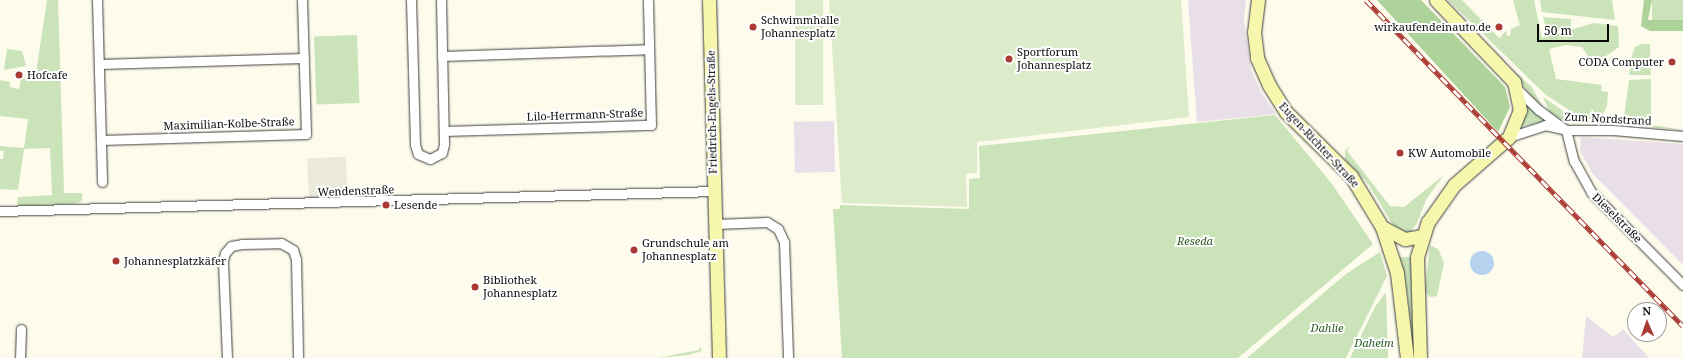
<!DOCTYPE html>
<meta charset="utf-8">
<style>
body{margin:0}
#map{position:relative;width:1683px;height:358px;overflow:hidden;background:#fdfbeb;font-family:"Noto Serif",serif}
div>[style]{position:absolute}
[style*='--x']{left:calc(var(--x)*1px);top:calc(var(--y)*1px);width:calc(var(--w)*1px);rotate:calc(var(--a)*1deg)}
.industrial>*{inset:0;background:#e9dfe9;transform-origin:0 0}
.green>*{inset:0;background:#cae3b9;transform-origin:0 0}
.forest>*{inset:0;background:#add29a}
.pitch>*{inset:0;background:#dcebc9;transform-origin:0 0}
.plaza>*{inset:0;background:#ebe9db}
.water>*{inset:0;background:#b5d3ee}
.round{border-radius:50%}
.roads{filter:drop-shadow(0 0 1px #3e3e3e) drop-shadow(0 0 1px #3e3e3e)}
.street>*{height:9px;margin:-4.5px;padding:0 4.5px;transform-origin:4.5px;border-radius:4.5px;background:#fff}
.secondary>*{height:13px;margin:-6.5px;padding:0 6.5px;transform-origin:6.5px;border-radius:6.5px;background:#f6f6ad}
.rail>*{height:4.5px;margin-top:-2.25px;transform-origin:0;background:repeating-linear-gradient(90deg,#fff 0 9px,#aa3a33 0 18px);box-sizing:border-box;border-block:1px solid #aa3a33}
.dots>*{width:11px;height:11px;translate:-50% -50%;box-sizing:border-box;border:2px solid #fff;border-radius:50%}
span{translate:-50% -50%;white-space:nowrap;text-align:center;line-height:1.15;-webkit-text-stroke:4px #fff;paint-order:stroke}
.poi-label{font-size:11px;color:#0b0b0b}
.left{translate:0 -50%;text-align:left}
.right{translate:-100% -50%;text-align:right}
.street-label{font-size:11px;color:#0b0b0b}
.park-label{font-size:11px;color:#295a23;font-style:italic}
.north{position:absolute;left:1627px;top:302px;width:40px;height:40px;box-sizing:border-box;background:#fff;border:1px solid #9d9d9d;border-radius:50%;rotate:358deg;font-size:11px;font-weight:700;line-height:16px;text-align:center;color:#0b0b0b}
.north::after{content:'';display:block;margin:auto;width:14px;height:18px;background:#aa3a33;clip-path:polygon(50% 0,100% 100%,50% 72%,0 100%)}
.scale{position:absolute;left:1537px;top:24px;width:72px;height:18px;box-sizing:border-box;border:2px solid #0b0b0b;border-top:0;padding-left:5px;font-size:12px;line-height:14px;white-space:nowrap;color:#0b0b0b;-webkit-text-stroke:3px #fff;paint-order:stroke}
</style>
<div id="map">
<div class="industrial">
<i style="clip-path:polygon(1188px 0,1246px 0,1244px 20px,1251px 70px,1261px 92px,1276px 114px,1197px 122px)"></i>
<i style="left:834px;top:121px;width:51px;height:40px;rotate:89deg"></i>
<i style="clip-path:polygon(1581px 137px,1683px 144px,1683px 265px,1592px 173px,1580px 150px)"></i>
<i style="clip-path:polygon(1586px 316px,1613px 337px,1623px 329px,1649px 358px,1582px 358px)"></i>
</div>
<div class="green">
<i style="clip-path:polygon(47px 0,58px 0,64px 193px,82px 193px,82px 200px,78px 203px,17px 208px,18px 197px,52px 195px,50px 148px,24px 149px,18px 190px,0 189px,0 159px,3px 159px,4px 151px,0 151px,0 146px,24px 148px,28px 119px,0 116px,0 80px,10px 82px,10px 87px,19px 89px,21px 78px,35px 80px)"></i>
<i style="clip-path:polygon(1448px 0,1462px 0,1499px 38px,1506px 31px,1507px 36px,1510px 36px,1511px 29px,1520px 25px,1513px 0,1534px 0,1542px 38px,1594px 23px,1618px 26px,1619px 47px,1603px 58px,1588px 56px,1582px 47px,1566px 45px,1549px 49px,1556px 79px,1602px 85px,1601px 91px,1608px 92px,1607px 106px,1602px 116px,1594px 120px,1583px 119px,1546px 95px)"></i>
<i style="clip-path:polygon(1540px 0,1612px 0,1615px 20px,1542px 12px)"></i>
<i style="left:1652px;top:0;width:31px;height:20px"></i>
<i style="clip-path:polygon(1543px 17px,1571px 19px,1571px 26px,1550px 32px,1546px 28px)"></i>
<i style="left:357px;top:35px;width:68px;height:43px;rotate:88deg"></i>
<i style="clip-path:polygon(1642px 44px,1650px 44px,1651px 75px,1629px 75px,1633px 52px,1635px 47px)"></i>
<i style="clip-path:polygon(7px 49px,22px 51px,26px 66px,4px 70px)"></i>
<i style="clip-path:polygon(1515px 72px,1532px 87px,1544px 110px,1528px 94px)"></i>
<i style="clip-path:polygon(1651px 79px,1651px 125px,1683px 130px,1637px 126px,1627px 122px,1624px 117px,1629px 80px)"></i>
<i style="clip-path:polygon(1543px 97px,1576px 120px,1576px 122px,1560px 119px,1550px 113px)"></i>
<i style="clip-path:polygon(1526px 105px,1546px 121px,1545px 122px,1522px 126px)"></i>
<i style="clip-path:polygon(1275px 115px,1332px 184px,1373px 244px,1238px 358px,842px 358px,833px 209px,840px 209px,840px 205px,969px 209px,969px 179px,980px 178px,979px 146px)"></i>
<i style="clip-path:polygon(1350px 147px,1347px 151px,1390px 206px,1404px 207px,1444px 175px,1427px 198px,1416px 225px,1412px 229px,1413px 232px,1405px 233px,1393px 225px,1369px 185px,1345px 160px,1345px 150px)"></i>
<i style="clip-path:polygon(1430px 245px,1438px 249px,1444px 263px,1437px 296px,1430px 297px,1425px 292px)"></i>
<i style="clip-path:polygon(1380px 252px,1387px 276px,1346px 358px,1247px 358px,1346px 274px)"></i>
<i style="clip-path:polygon(1399px 257px,1412px 257px,1415px 358px,1412px 358px,1408px 296px)"></i>
<i style="clip-path:polygon(1386px 292px,1388px 358px,1350px 358px,1375px 307px)"></i>
<i style="clip-path:polygon(700px 346px,702px 351px,688px 355px,657px 358px,699px 350px)"></i>
</div>
<div class="forest">
<i style="clip-path:polygon(1377px 0,1421px 0,1505px 87px,1510px 107px,1498px 132px)"></i>
<i style="clip-path:polygon(1644px 0,1652px 0,1648px 20px,1683px 20px,1683px 31px,1650px 31px,1641px 26px)"></i>
</div>
<div class="pitch">
<i style="left:795px;top:0;width:28px;height:105px"></i>
<i style="clip-path:polygon(829px 0,1181px 0,1189px 117px,977px 142px,977px 173px,966px 174px,967px 207px,842px 203px)"></i>
</div>
<div class="plaza">
<i style="clip-path:polygon(346px 157px,347px 192px,370px 192px,370px 198px,309px 199px,307px 158px)"></i>
</div>
<div class="water">
<i class="round" style="left:1470px;top:251px;width:24px;height:24px"></i>
</div>
<div class="roads">
<div class="street">
<i style="--x:97;--y:0;--w:182;--a:88.4"></i>
<i style="--x:411;--y:0;--w:145;--a:88.4"></i>
<i style="--x:415;--y:145;--w:9;--a:72"></i>
<i style="--x:418;--y:154;--w:13;--a:23"></i>
<i style="--x:430;--y:159;--w:13;--a:-27"></i>
<i style="--x:442;--y:153;--w:9;--a:-77"></i>
<i style="--x:444;--y:144;--w:144;--a:-91.2"></i>
<i style="--x:442;--y:56;--w:207;--a:-1.9"></i>
<i style="--x:99;--y:64;--w:205;--a:-1.7"></i>
<i style="--x:1518;--y:90;--w:29;--a:44"></i>
<i style="--x:1539;--y:110;--w:34;--a:37"></i>
<i style="--x:1566;--y:130;--w:32;--a:76"></i>
<i style="--x:1574;--y:161;--w:35;--a:61"></i>
<i style="--x:1591;--y:192;--w:131;--a:45.3"></i>
<i style="--x:444;--y:131;--w:207;--a:-1.7"></i>
<i style="--x:651;--y:125;--w:125;--a:-91.4"></i>
<i style="--x:1509;--y:137;--w:38;--a:-18"></i>
<i style="--x:1545;--y:125;--w:22;--a:13"></i>
<i style="--x:1566;--y:130;--w:47;--a:0"></i>
<i style="--x:1613;--y:130;--w:70;--a:4.9"></i>
<i style="--x:101;--y:140;--w:205;--a:-1.7"></i>
<i style="--x:306;--y:134;--w:134;--a:-91.7"></i>
<i style="--x:0;--y:211;--w:714;--a:-1.6"></i>
<i style="--x:715;--y:224;--w:52;--a:-2.2"></i>
<i style="--x:767;--y:222;--w:13;--a:32"></i>
<i style="--x:778;--y:229;--w:14;--a:65"></i>
<i style="--x:784;--y:242;--w:116;--a:88"></i>
<i style="--x:20;--y:358;--w:29;--a:-88"></i>
<i style="--x:227;--y:358;--w:97;--a:-92.4"></i>
<i style="--x:223;--y:261;--w:8;--a:-76"></i>
<i style="--x:225;--y:253;--w:9;--a:-49"></i>
<i style="--x:231;--y:246;--w:11;--a:-10"></i>
<i style="--x:242;--y:244;--w:39;--a:-1"></i>
<i style="--x:281;--y:243;--w:14;--a:30"></i>
<i style="--x:293;--y:250;--w:9;--a:72"></i>
<i style="--x:296;--y:259;--w:99;--a:88.8"></i>
</div>
<div class="secondary">
<i style="--x:709;--y:0;--w:358;--a:88.4"></i>
<i style="--x:1258;--y:0;--w:32;--a:97"></i>
<i style="--x:1254;--y:32;--w:26;--a:83"></i>
<i style="--x:1257;--y:58;--w:30;--a:66"></i>
<i style="--x:1269;--y:85;--w:32;--a:58"></i>
<i style="--x:1286;--y:112;--w:91;--a:44.6"></i>
<i style="--x:1351;--y:176;--w:60;--a:58.7"></i>
<i style="--x:1382;--y:227;--w:48;--a:71.9"></i>
<i style="--x:1397;--y:273;--w:86;--a:83.3"></i>
<i style="--x:1382;--y:227;--w:26;--a:28"></i>
<i style="--x:1405;--y:239;--w:17;--a:-10"></i>
<i style="--x:1420;--y:358;--w:101;--a:-91.7"></i>
<i style="--x:1417;--y:257;--w:37;--a:-73"></i>
<i style="--x:1428;--y:222;--w:45;--a:-54.9"></i>
<i style="--x:1454;--y:185;--w:73;--a:-41.1"></i>
<i style="--x:1509;--y:137;--w:29;--a:-68"></i>
<i style="--x:1520;--y:110;--w:29;--a:-102"></i>
<i style="--x:1514;--y:82;--w:113;--a:-133.6"></i>
</div>
</div>
<div class="rail">
<i style="--x:1366;--y:0;--w:455;--a:45.8"></i>
</div>
<div class="dots">
<i style="left:753px;top:27px;background:#aa3a33"></i>
<i style="left:1499px;top:27px;background:#aa3a33"></i>
<i style="left:1009px;top:59px;background:#aa3a33"></i>
<i style="left:1672px;top:62px;background:#aa3a33"></i>
<i style="left:19px;top:75px;background:#aa3a33"></i>
<i style="left:1400px;top:153px;background:#aa3a33"></i>
<i style="left:386px;top:205px;background:#aa3a33"></i>
<i style="left:634px;top:250px;background:#aa3a33"></i>
<i style="left:116px;top:261px;background:#aa3a33"></i>
<i style="left:475px;top:287px;background:#aa3a33"></i>
</div>
<div class="poi-label">
<span class="left" style="left:761px;top:27px">Schwimmhalle<br>Johannesplatz</span>
<span class="right" style="left:1491px;top:27px">wirkaufendeinauto.de</span>
<span class="left" style="left:1017px;top:59px">Sportforum<br>Johannesplatz</span>
<span class="right" style="left:1664px;top:62px">CODA Computer</span>
<span class="left" style="left:27px;top:75px">Hofcafe</span>
<span class="left" style="left:1408px;top:153px">KW Automobile</span>
<span class="left" style="left:394px;top:205px">Lesende</span>
<span class="left" style="left:642px;top:250px">Grundschule am<br>Johannesplatz</span>
<span class="left" style="left:124px;top:261px">Johannesplatzkäfer</span>
<span class="left" style="left:483px;top:287px">Bibliothek<br>Johannesplatz</span>
</div>
<div class="street-label">
<span style="left:712px;top:112px;rotate:-91deg">Friedrich-Engels-Straße</span>
<span style="left:585px;top:115px;rotate:-2deg">Lilo-Herrmann-Straße</span>
<span style="left:1608px;top:119px;rotate:3deg">Zum Nordstrand</span>
<span style="left:229px;top:124px;rotate:-2deg">Maximilian-Kolbe-Straße</span>
<span style="left:1319px;top:145px;rotate:47deg">Eugen-Richter-Straße</span>
<span style="left:356px;top:191px;rotate:-2deg">Wendenstraße</span>
<span style="left:1617px;top:218px;rotate:45deg">Dieselstraße</span>
</div>
<div class="park-label">
<span style="left:1195px;top:241px">Reseda</span>
<span style="left:1327px;top:328px">Dahlie</span>
<span style="left:1374px;top:343px">Daheim</span>
</div>
<div class="north">N</div>
<div class="scale">50 m</div>
</div>
